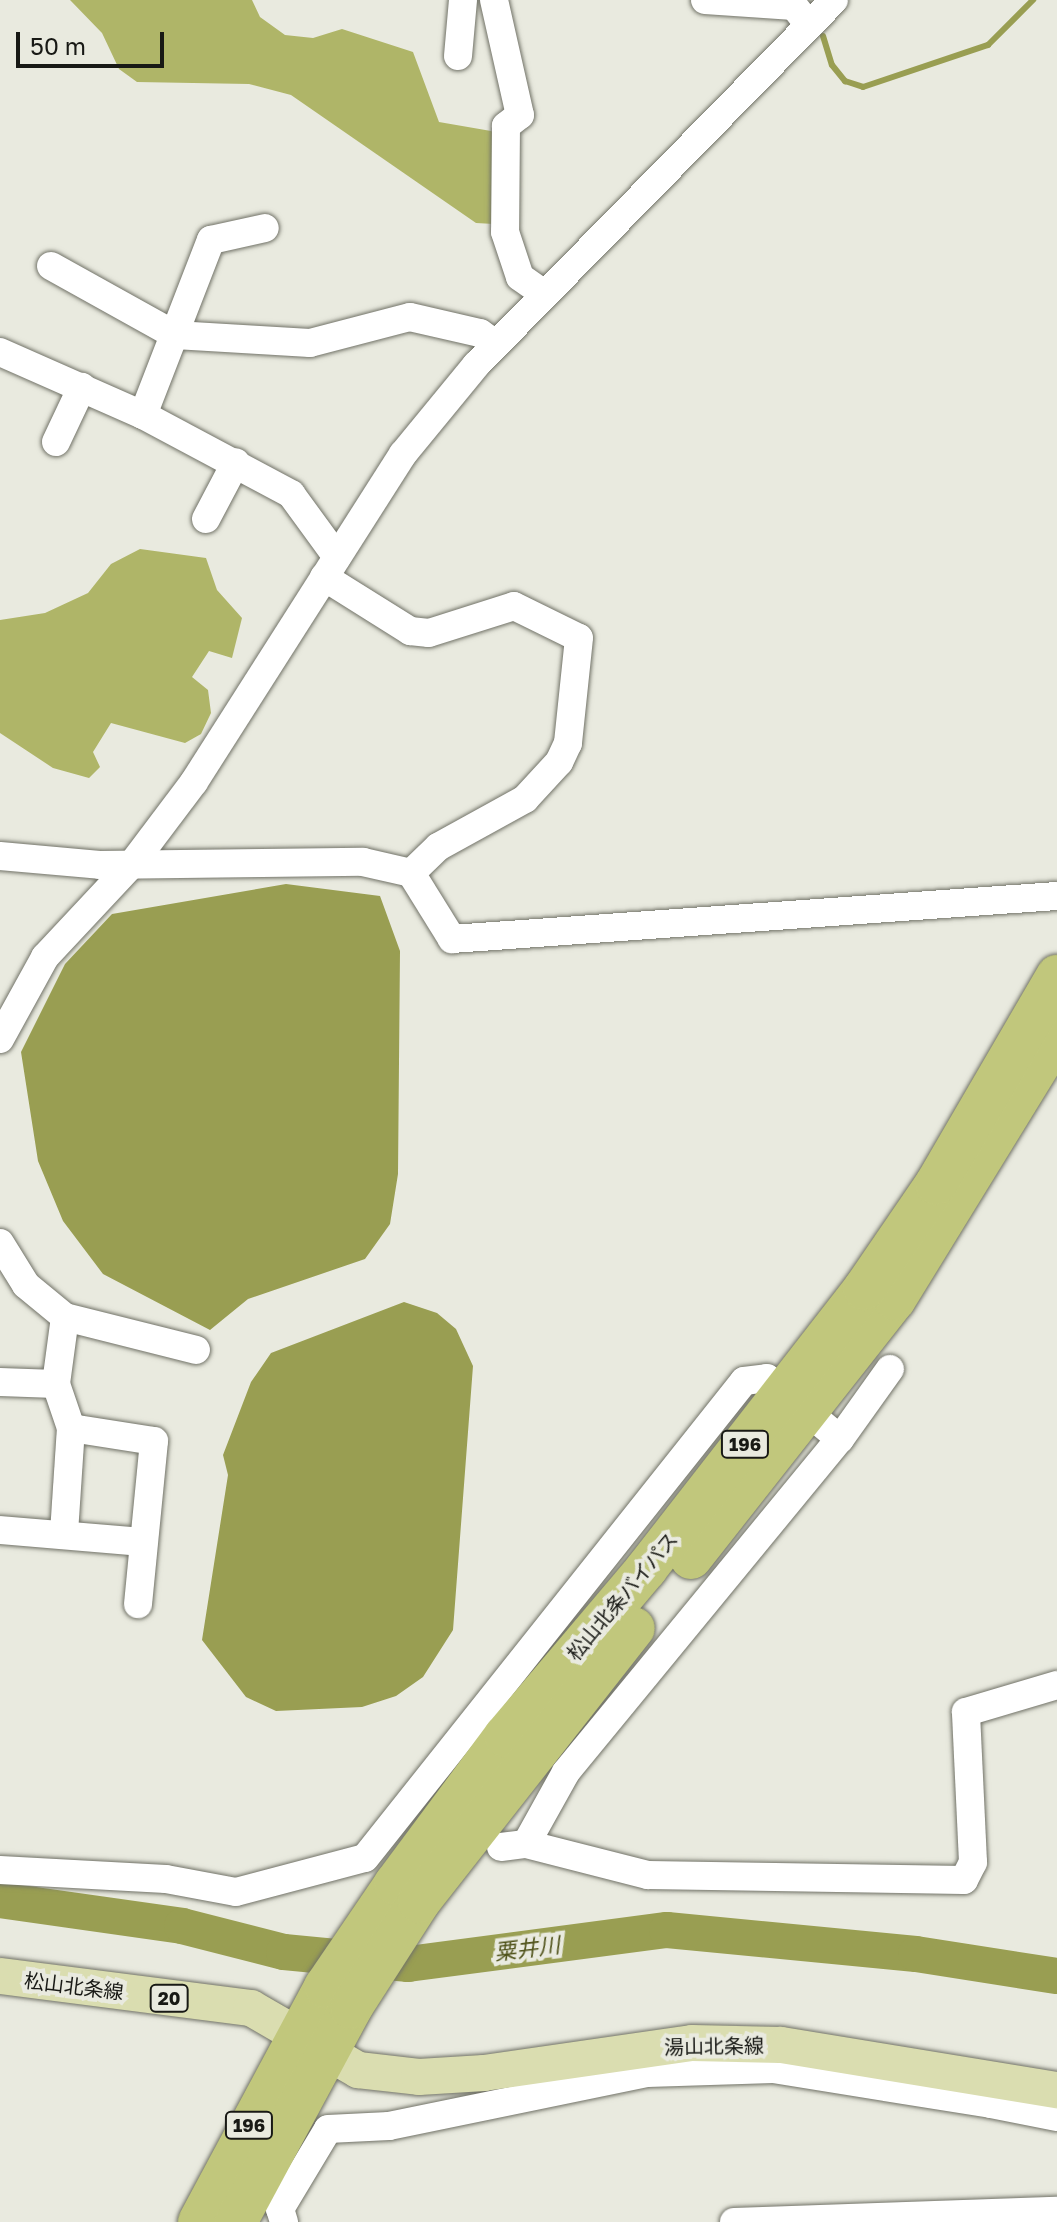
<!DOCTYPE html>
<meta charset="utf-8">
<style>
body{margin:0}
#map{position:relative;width:1057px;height:2222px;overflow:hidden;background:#e9eadf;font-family:"Golos Text","Noto Sans JP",sans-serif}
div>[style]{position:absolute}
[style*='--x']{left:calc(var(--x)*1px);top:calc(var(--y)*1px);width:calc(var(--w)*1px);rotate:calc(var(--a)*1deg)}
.forest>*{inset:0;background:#afb568}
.water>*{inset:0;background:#999e52}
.stream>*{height:6px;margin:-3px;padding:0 3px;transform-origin:3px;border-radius:3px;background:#999e52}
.river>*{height:36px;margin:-18px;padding:0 18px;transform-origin:18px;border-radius:18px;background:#999e52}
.roads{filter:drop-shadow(0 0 2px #717267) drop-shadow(0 0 2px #717267)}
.minor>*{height:28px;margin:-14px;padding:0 14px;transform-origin:14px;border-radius:14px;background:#fff}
.major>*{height:36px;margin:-18px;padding:0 18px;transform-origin:18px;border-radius:18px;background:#daddb0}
.highway>*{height:42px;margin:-21px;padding:0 21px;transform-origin:21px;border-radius:21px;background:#c1c77c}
span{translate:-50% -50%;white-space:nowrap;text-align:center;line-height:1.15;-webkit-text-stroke:8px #e9eadf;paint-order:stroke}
.shield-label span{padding:2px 6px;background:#e9eadf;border:2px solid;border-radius:6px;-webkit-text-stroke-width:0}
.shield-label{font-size:18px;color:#181915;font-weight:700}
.street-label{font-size:20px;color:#181915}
.water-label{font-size:22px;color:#4e5118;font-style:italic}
.scale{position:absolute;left:16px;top:32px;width:148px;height:36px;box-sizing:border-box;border:4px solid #181915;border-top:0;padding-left:10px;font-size:24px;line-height:28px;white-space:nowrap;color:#181915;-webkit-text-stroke:6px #e9eadf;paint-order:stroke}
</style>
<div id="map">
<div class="forest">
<i style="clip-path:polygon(70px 0,252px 0,260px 17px,285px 35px,313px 38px,342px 29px,413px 52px,439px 122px,491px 131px,510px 145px,494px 224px,476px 223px,291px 95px,249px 84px,137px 82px,119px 69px,102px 33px)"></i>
<i style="clip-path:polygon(140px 549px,206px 558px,217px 590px,242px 618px,232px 658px,209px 651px,192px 677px,208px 690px,211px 713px,201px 734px,185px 743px,111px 723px,93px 752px,100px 767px,89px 778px,53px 768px,0 733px,0 620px,45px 613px,88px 593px,111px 564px)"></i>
</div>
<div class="water">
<i style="clip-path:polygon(286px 884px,380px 896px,400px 951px,398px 1174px,390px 1224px,365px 1259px,248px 1299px,210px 1330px,103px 1274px,63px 1221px,38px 1161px,21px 1052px,65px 964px,112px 914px)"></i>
<i style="clip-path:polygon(404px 1302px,437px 1313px,456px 1329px,473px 1366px,453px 1630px,423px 1677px,396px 1696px,362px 1707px,276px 1711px,246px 1697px,202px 1640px,228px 1475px,223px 1455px,251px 1382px,271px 1353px)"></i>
</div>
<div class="stream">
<i style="--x:823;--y:36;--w:30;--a:73"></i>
<i style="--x:832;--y:65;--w:21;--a:51"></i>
<i style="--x:845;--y:81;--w:19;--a:18"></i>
<i style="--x:863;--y:87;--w:132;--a:-18.6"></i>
<i style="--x:988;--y:45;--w:64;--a:-45"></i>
</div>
<div class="river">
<i style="--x:0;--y:1900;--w:184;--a:8.1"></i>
<i style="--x:182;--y:1926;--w:105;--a:14.3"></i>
<i style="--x:284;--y:1952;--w:125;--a:5.5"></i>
<i style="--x:408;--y:1964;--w:261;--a:-7.5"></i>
<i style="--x:667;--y:1930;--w:250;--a:5.5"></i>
<i style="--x:916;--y:1954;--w:143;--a:8.9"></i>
</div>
<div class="roads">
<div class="minor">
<i style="--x:494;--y:0;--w:118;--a:77.3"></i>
<i style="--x:520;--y:115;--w:18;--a:142"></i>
<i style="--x:506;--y:126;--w:106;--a:90.5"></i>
<i style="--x:505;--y:232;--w:47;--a:71.6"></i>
<i style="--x:520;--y:277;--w:29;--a:35"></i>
<i style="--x:705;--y:0;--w:89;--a:3.9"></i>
<i style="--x:794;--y:6;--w:24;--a:52"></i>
<i style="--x:458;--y:56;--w:56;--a:-84.9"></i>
<i style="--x:51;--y:266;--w:142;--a:29.1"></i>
<i style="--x:175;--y:335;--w:135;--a:3.4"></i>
<i style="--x:310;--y:343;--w:103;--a:-14.6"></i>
<i style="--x:410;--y:317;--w:72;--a:12.9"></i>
<i style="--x:480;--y:333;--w:19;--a:35"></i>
<i style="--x:0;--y:352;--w:156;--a:23.8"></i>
<i style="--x:143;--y:415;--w:168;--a:28.1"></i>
<i style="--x:291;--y:494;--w:78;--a:53.9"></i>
<i style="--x:143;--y:415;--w:188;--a:-68.8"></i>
<i style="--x:211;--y:240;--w:55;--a:-12.5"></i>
<i style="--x:56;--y:442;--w:61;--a:-64.7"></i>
<i style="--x:206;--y:519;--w:64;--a:-62.2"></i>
<i style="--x:324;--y:577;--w:102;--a:32.1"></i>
<i style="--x:410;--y:631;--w:19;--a:6"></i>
<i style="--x:429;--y:633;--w:89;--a:-17.6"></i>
<i style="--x:514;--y:606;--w:72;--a:26.2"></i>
<i style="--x:579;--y:638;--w:106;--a:96"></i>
<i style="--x:568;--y:743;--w:21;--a:115"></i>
<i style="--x:559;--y:762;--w:50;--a:132.6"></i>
<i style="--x:525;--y:799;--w:99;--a:151.1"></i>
<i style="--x:438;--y:847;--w:37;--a:136"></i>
<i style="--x:0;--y:856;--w:100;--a:5.1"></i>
<i style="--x:100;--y:865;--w:263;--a:-0.7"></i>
<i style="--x:363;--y:862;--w:49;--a:12.9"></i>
<i style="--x:411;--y:873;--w:78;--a:58.2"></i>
<i style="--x:452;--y:939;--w:607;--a:-4.07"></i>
<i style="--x:0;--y:1039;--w:94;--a:-61.2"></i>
<i style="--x:45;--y:957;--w:129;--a:-46.9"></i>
<i style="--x:133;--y:863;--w:101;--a:-53"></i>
<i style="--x:194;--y:782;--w:389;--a:-57.5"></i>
<i style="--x:403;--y:454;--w:115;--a:-50.6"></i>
<i style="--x:476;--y:365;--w:511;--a:-45.55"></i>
<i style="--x:0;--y:1243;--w:49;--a:58.2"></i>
<i style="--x:26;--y:1285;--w:50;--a:39.4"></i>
<i style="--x:65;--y:1317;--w:135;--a:14.1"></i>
<i style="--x:65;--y:1317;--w:68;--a:97.7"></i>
<i style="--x:56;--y:1384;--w:46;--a:71.2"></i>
<i style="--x:71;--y:1428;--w:84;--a:8.9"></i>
<i style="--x:154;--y:1441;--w:164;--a:95.6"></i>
<i style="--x:0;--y:1382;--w:56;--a:2"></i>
<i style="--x:0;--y:1530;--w:144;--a:4.8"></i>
<i style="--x:64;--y:1533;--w:105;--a:-86.2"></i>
<i style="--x:526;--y:1844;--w:82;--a:-60.9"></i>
<i style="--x:566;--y:1772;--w:431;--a:-50.6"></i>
<i style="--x:840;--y:1439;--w:86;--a:-54.5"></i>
<i style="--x:501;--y:1847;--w:25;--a:-7"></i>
<i style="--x:526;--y:1844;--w:126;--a:14.3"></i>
<i style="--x:648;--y:1875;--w:316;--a:0.9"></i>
<i style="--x:964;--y:1880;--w:20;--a:-63"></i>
<i style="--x:973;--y:1862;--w:150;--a:-92.7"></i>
<i style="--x:966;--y:1712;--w:95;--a:-16.5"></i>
<i style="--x:0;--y:1870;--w:166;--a:3.1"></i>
<i style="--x:166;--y:1879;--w:71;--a:10.5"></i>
<i style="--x:236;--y:1892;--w:133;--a:-14.8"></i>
<i style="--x:365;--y:1858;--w:609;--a:-51.53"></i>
<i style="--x:744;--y:1381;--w:23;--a:-7"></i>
<i style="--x:767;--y:1378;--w:95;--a:39.9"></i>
<i style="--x:994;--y:2085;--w:19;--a:99"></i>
<i style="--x:991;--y:2104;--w:67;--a:11.1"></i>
<i style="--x:284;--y:2222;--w:14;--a:-107"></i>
<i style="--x:280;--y:2209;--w:93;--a:-59"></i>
<i style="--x:328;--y:2129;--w:61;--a:-2.8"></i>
<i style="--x:389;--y:2126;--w:263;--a:-11.6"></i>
<i style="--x:647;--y:2073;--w:126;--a:-1.8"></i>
<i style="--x:773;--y:2069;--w:221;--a:9.1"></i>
<i style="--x:734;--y:2222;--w:323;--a:-2"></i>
</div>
<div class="major">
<i style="--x:0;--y:1976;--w:253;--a:7.3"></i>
<i style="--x:251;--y:2008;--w:124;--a:30.1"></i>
<i style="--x:358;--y:2070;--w:61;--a:6.5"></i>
<i style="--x:419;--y:2077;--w:65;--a:-3.5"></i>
<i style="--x:484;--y:2073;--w:210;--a:-8.2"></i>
<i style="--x:692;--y:2043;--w:89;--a:1.3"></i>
<i style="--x:781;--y:2045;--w:280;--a:9.3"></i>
</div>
<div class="highway">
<i style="--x:691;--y:1558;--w:330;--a:-51.8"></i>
<i style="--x:895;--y:1299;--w:309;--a:-58.4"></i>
<i style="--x:199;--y:2222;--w:267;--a:-61.8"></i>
<i style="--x:325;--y:1987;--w:125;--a:-55.8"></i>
<i style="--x:395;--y:1884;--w:184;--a:-53.4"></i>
<i style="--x:505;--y:1736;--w:219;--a:-49.8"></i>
<i style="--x:646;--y:1569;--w:355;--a:-52.1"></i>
<i style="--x:864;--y:1289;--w:127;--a:-55.6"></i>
<i style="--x:936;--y:1184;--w:241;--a:-59.8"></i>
<i style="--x:236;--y:2222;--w:243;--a:-61.7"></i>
<i style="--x:351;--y:2008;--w:126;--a:-57.3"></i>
<i style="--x:419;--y:1902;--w:348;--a:-51.9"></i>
</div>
</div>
<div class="shield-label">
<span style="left:745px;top:1444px">196</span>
<span style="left:169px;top:1998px">20</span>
<span style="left:249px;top:2125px">196</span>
</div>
<div class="street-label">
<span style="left:622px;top:1596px;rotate:-50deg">松山北条バイパス</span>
<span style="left:74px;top:1986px;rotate:7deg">松山北条線</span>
<span style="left:714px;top:2046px;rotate:-1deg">湯山北条線</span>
</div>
<div class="water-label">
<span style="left:527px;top:1948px;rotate:-7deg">粟井川</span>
</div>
<div class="scale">50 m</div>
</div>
